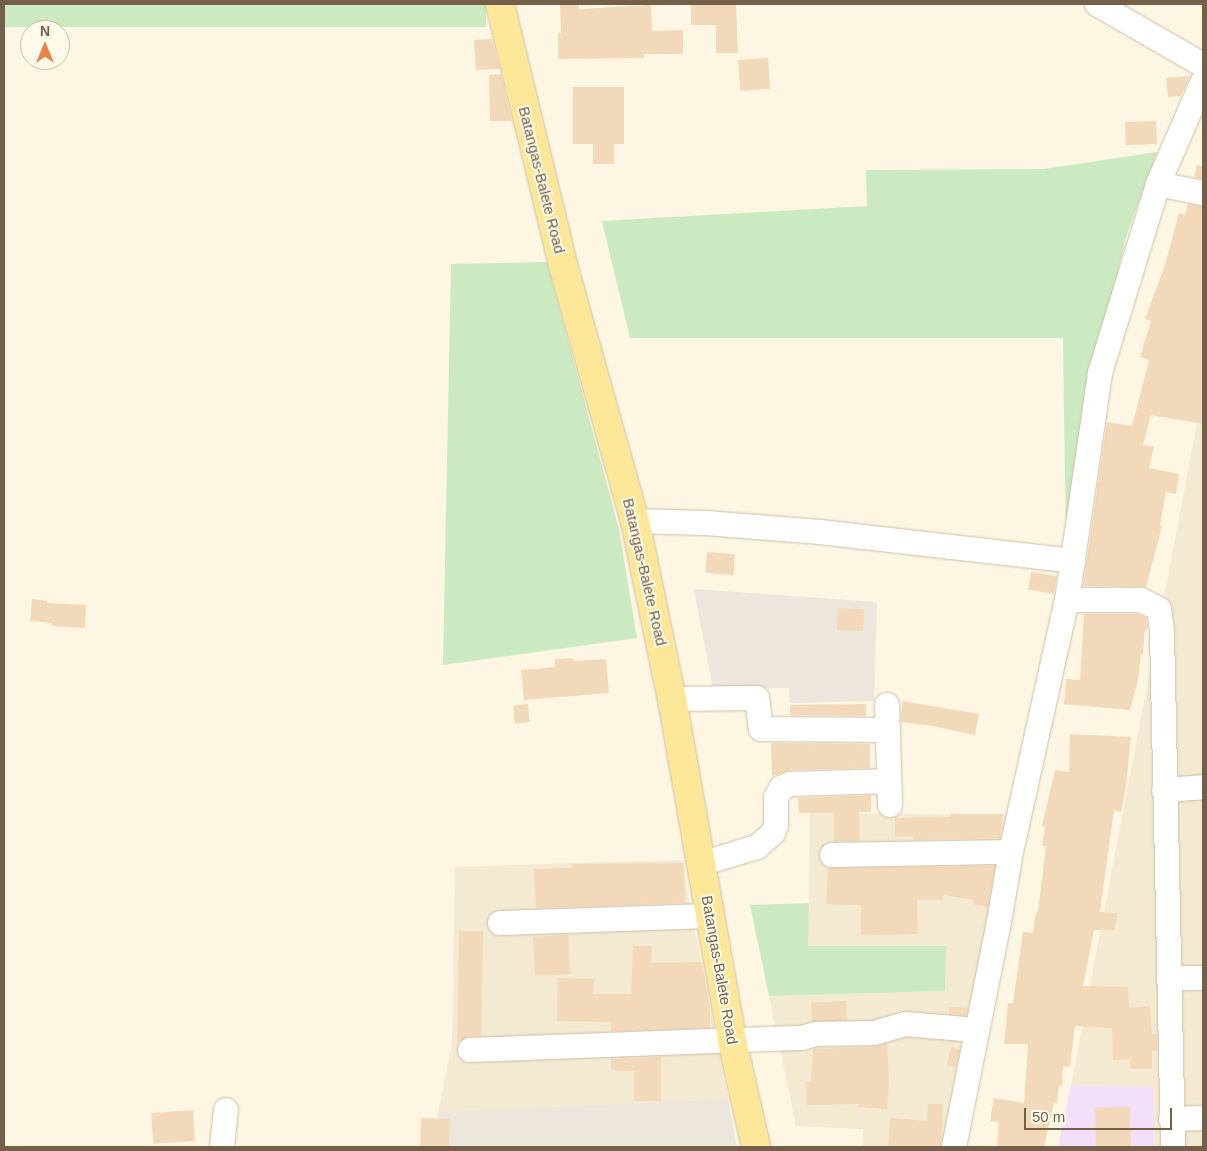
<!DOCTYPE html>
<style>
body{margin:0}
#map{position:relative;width:1207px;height:1151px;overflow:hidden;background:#fdf6e2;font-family:Arial,sans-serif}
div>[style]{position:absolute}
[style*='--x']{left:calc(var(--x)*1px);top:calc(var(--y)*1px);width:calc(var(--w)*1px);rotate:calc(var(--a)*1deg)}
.residential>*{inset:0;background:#f4e9d1}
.industrial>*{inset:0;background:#ece6dd}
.education>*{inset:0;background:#f3dff9}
.green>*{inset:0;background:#cbeac1;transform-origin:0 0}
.building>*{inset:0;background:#f2d9b9;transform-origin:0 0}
.roads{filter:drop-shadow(0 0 1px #cebfa9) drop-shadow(0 0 1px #cebfa9)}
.minor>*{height:24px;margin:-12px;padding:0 12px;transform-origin:12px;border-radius:12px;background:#fff}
.major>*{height:28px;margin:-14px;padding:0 14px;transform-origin:14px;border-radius:14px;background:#fce799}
span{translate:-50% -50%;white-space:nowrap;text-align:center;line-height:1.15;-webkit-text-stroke:4px #fffae9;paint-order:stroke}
.street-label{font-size:15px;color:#755f48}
.frame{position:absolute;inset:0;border:5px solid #755f48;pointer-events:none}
.north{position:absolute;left:20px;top:20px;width:50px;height:50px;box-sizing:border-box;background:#fffae9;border:1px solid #c8bca9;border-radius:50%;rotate:0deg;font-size:14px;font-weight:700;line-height:20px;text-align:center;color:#755f48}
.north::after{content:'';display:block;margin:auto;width:18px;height:22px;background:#e98345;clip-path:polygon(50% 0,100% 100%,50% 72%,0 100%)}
.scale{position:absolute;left:1024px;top:1108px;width:148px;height:22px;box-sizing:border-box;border:2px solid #755f48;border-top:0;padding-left:6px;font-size:15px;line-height:18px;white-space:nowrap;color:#755f48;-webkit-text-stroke:4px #fffae9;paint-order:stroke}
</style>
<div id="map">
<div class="residential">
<i style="clip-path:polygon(1203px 392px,1203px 1147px,1155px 1147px,1153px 1087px,1071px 1085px)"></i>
<i style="clip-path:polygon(810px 813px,1013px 815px,947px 1147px,863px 1147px,863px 1129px,796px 1126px,769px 996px,945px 991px,946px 946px,808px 946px)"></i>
<i style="clip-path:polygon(681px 860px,728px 1099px,438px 1112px,452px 1044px,455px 867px)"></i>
</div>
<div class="industrial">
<i style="clip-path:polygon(694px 589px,877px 602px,874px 701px,790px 703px,789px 688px,713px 689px)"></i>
<i style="clip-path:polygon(728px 1099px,737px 1147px,437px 1147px,438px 1112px)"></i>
</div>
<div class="education">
<i style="clip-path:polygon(1071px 1085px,1153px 1087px,1155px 1147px,1058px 1147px)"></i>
</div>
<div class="green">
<i style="left:4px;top:4px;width:482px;height:23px"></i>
<i style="clip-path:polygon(1157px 152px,1127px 234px,1093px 375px,1066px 551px,1063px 338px,630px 338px,602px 221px,867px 206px,866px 170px,1044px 169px)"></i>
<i style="clip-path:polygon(547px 262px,619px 529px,637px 638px,443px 665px,451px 264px)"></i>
<i style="clip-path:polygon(809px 903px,808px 946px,946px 946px,945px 991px,769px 996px,750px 905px)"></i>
</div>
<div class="building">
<i style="clip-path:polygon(560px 4px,579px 4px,579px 9px,651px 5px,652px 31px,683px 30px,683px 54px,644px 54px,644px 58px,558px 59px,558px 33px,561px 33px)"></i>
<i style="clip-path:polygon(691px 4px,736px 4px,738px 53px,716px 53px,716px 25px,691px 25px)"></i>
<i style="clip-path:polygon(492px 39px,500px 69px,476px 70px,474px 40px)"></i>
<i style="left:768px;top:58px;width:31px;height:30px;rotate:86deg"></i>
<i style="clip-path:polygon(501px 74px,512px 121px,490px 121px,489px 75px)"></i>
<i style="clip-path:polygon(1190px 76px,1181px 96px,1168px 97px,1166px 78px)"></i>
<i style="clip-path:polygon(573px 87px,624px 87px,624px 144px,614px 144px,614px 164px,593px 164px,593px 144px,573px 144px)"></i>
<i style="left:1156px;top:121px;width:23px;height:31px;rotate:88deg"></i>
<i style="clip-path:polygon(1197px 165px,1203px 166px,1203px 179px,1194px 177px)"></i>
<i style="clip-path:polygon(1188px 204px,1203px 206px,1203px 424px,1151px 415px,1143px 445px,1154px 447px,1149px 468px,1179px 474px,1176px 494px,1166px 492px,1160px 525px,1162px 526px,1146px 587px,1083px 586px,1107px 422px,1132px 426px,1149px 360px,1140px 357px,1151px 321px,1145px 319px,1165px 265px,1179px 213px,1185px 215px)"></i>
<i style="left:707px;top:552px;width:28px;height:21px;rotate:4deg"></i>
<i style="left:1031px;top:572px;width:26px;height:18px;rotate:9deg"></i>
<i style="clip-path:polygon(32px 599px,47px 601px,47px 603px,86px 605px,85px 628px,52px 626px,52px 623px,30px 621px)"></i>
<i style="left:838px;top:608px;width:26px;height:22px;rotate:2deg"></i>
<i style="clip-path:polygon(1084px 614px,1138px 614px,1146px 618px,1148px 630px,1145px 630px,1143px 654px,1141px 654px,1138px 680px,1130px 710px,1064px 704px,1066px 679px,1080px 680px)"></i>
<i style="clip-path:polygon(573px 658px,573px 661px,606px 659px,609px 693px,524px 700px,521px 670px,555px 667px,555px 659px)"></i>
<i style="clip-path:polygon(902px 701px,979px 714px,975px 735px,932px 726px,901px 722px)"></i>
<i style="left:528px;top:704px;width:18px;height:15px;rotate:84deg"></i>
<i style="clip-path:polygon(866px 704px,866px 716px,790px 715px,790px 705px)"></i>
<i style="clip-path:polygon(1070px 734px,1131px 737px,1126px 786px,1121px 812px,1114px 810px,1100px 912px,1117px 913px,1115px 930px,1094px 930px,1083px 986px,1128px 987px,1129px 1008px,1150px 1006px,1152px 1034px,1157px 1034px,1157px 1051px,1152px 1051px,1152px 1069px,1130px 1069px,1130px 1059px,1113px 1060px,1112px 1028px,1075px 1026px,1070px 1067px,1063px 1066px,1062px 1086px,1059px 1085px,1057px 1104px,1054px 1103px,1044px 1147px,997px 1147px,999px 1122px,990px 1121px,994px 1098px,1024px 1103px,1028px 1044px,1004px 1044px,1008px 1003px,1013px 1003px,1023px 932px,1033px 933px,1036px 912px,1038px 912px,1046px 846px,1042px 846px,1045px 827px,1042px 826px,1055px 770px,1069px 772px)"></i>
<i style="clip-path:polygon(771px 743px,870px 744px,870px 768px,791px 770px,772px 776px)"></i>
<i style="clip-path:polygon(871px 795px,871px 812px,859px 812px,860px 841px,834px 841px,834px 813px,799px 813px,798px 798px)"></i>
<i style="clip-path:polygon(951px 814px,1003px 814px,1000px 838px,913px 840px,914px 836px,895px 837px,895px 818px,951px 817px)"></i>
<i style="clip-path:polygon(684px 863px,685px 903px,536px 908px,534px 869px,572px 868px,572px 864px)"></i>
<i style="clip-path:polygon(995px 866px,988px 907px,973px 904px,974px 900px,944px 895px,943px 900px,917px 900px,918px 934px,861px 935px,861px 905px,826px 904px,828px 868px)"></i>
<i style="clip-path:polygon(459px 931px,483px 931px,481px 1036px,469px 1036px,460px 1041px,457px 1041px)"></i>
<i style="left:568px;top:935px;width:39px;height:35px;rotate:87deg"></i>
<i style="clip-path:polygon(633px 946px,652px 946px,651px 963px,702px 962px,710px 1008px,710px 1028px,611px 1031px,611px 1022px,557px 1021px,558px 978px,594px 979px,593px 994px,631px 994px)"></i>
<i style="left:846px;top:1001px;width:19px;height:35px;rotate:87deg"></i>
<i style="left:949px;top:1007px;width:19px;height:7px;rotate:3deg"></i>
<i style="clip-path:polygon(887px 1043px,889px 1079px,887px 1109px,858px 1107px,859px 1104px,807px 1105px,806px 1082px,811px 1082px,813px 1049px,874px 1047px)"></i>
<i style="left:951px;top:1047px;width:9px;height:19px;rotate:13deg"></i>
<i style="clip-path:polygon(661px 1057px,661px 1101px,634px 1101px,634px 1071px,611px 1070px,611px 1059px)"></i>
<i style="clip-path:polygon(928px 1104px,943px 1104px,941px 1147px,888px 1147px,890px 1118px,927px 1121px)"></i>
<i style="left:1130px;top:1107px;width:40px;height:35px;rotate:89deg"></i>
<i style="left:193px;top:1110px;width:31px;height:42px;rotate:86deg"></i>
<i style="left:421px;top:1118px;width:29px;height:29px;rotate:2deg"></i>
</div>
<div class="roads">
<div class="minor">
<i style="--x:1097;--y:4;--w:122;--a:29.9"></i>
<i style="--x:1158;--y:184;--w:46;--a:11.3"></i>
<i style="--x:635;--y:521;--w:71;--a:1.6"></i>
<i style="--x:706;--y:523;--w:114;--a:4.5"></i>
<i style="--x:820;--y:532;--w:255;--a:6.5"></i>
<i style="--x:1067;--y:600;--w:74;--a:0"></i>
<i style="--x:1141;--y:600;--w:20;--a:27"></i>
<i style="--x:1159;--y:609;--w:22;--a:82"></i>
<i style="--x:1162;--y:631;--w:516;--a:88.78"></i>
<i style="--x:672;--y:699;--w:85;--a:-0.7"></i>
<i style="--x:757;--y:698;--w:31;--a:83"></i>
<i style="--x:761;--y:729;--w:127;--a:0.5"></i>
<i style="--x:887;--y:705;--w:100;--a:88.3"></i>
<i style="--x:1164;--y:790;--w:39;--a:-4"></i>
<i style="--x:832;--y:855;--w:179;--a:-1"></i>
<i style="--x:701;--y:864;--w:59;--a:-16.9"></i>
<i style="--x:757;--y:847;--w:21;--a:-41"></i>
<i style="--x:773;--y:833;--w:9;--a:-69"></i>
<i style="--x:776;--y:825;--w:27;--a:-90"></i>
<i style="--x:776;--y:798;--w:11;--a:-63"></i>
<i style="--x:781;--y:788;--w:11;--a:-22"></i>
<i style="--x:791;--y:784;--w:98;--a:-1.8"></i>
<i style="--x:500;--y:923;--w:211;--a:-1.9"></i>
<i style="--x:1170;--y:978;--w:33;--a:0"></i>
<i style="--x:470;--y:1050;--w:332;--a:-2.1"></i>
<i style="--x:802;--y:1038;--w:15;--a:-16"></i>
<i style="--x:816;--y:1034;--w:58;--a:-1"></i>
<i style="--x:874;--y:1033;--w:32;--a:-16"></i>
<i style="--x:905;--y:1024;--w:72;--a:4.8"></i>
<i style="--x:1171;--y:1119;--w:32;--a:-2"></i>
<i style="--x:222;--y:1147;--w:37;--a:-84"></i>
<i style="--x:954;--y:1147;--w:229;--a:-78.7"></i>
<i style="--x:999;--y:922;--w:71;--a:-80.3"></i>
<i style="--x:1011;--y:852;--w:258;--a:-77.5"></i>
<i style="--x:1067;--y:600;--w:229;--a:-81.7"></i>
<i style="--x:1100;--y:373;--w:198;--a:-72.9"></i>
<i style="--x:1158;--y:184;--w:112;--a:-66.4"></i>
</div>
<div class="major">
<i style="--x:500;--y:4;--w:268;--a:76.4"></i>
<i style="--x:563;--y:265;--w:266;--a:74.3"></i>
<i style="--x:635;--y:521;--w:182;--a:78.3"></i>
<i style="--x:672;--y:699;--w:347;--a:80"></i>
<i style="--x:732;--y:1041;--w:109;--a:77.2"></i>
</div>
</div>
<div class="street-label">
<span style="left:542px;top:180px;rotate:76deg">Batangas-Balete Road</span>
<span style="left:645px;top:572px;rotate:77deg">Batangas-Balete Road</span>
<span style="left:720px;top:970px;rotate:80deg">Batangas-Balete Road</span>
</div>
<div class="frame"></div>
<div class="north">N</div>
<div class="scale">50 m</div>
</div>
